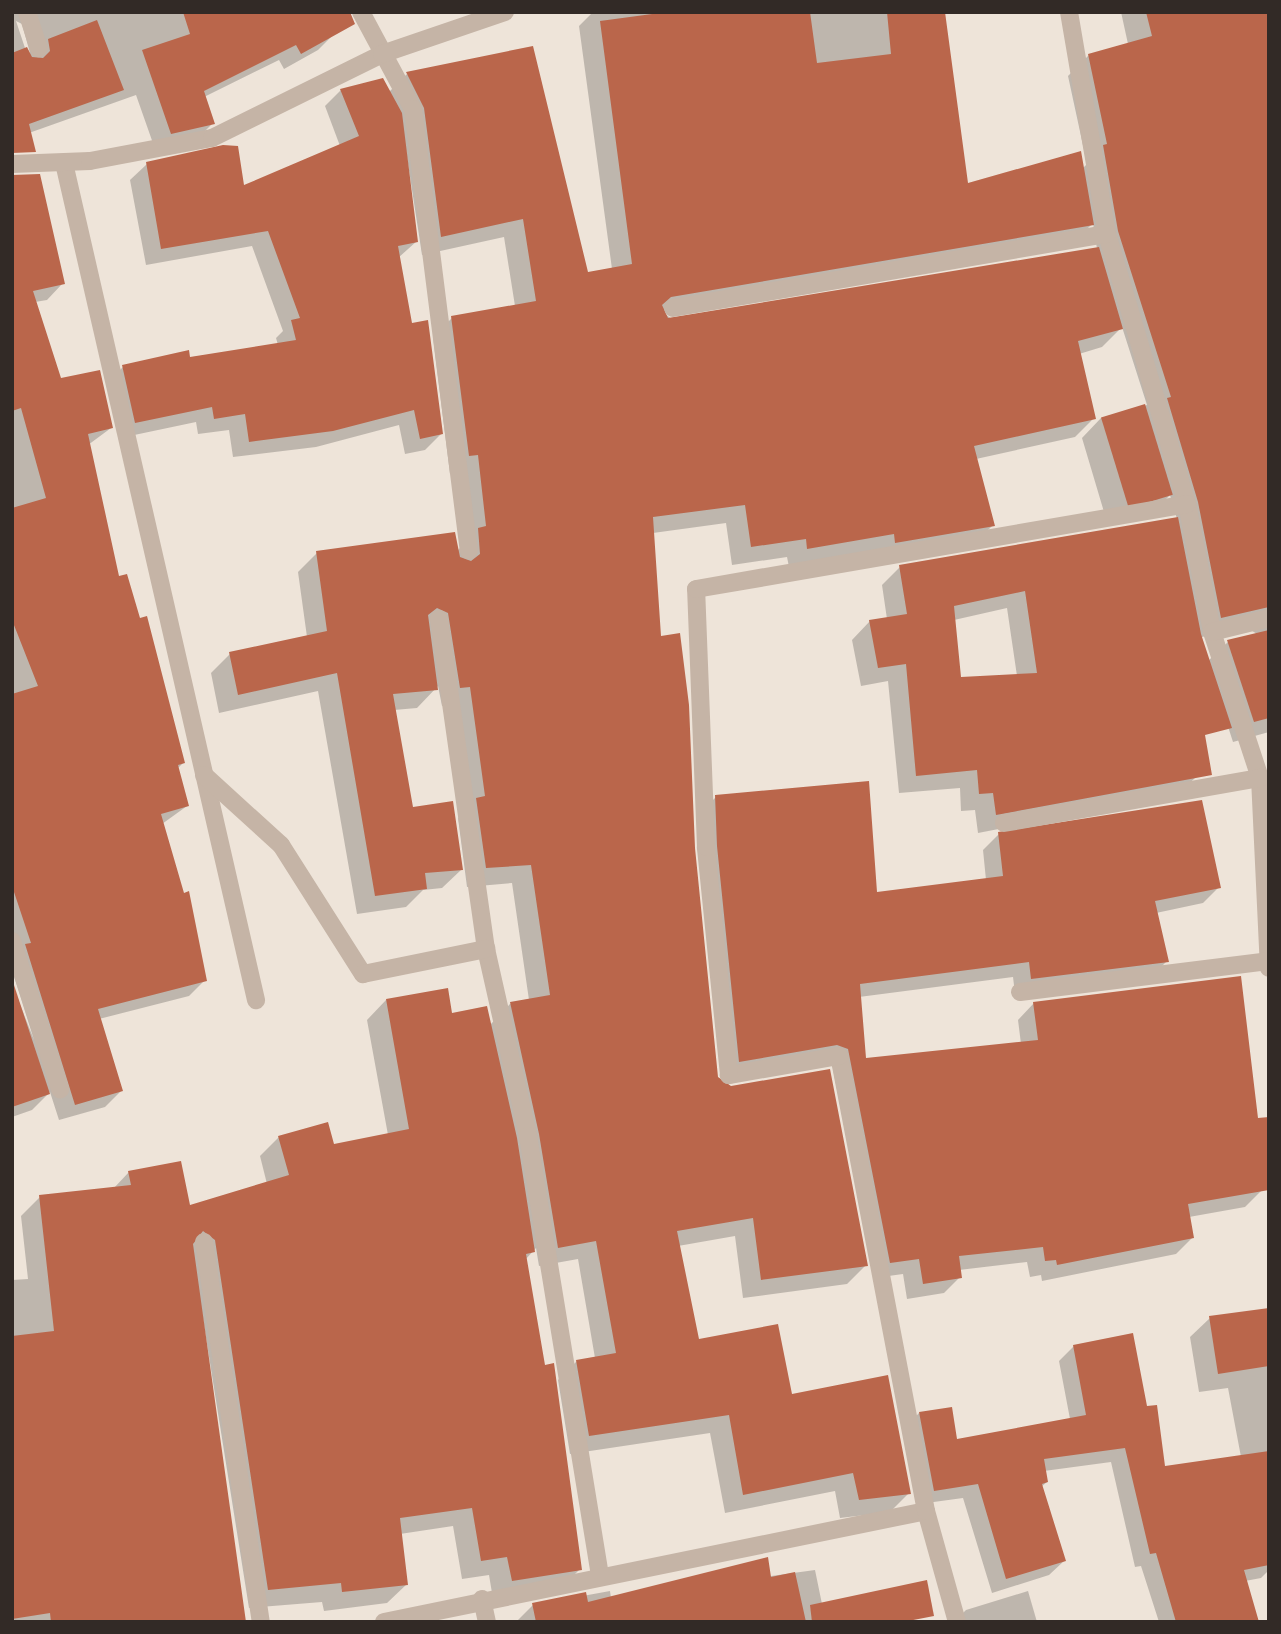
<!DOCTYPE html>
<style>
body{margin:0}
#map{position:relative;width:1281px;height:1634px;overflow:hidden;background:#eee4d9;font-family:"Varela Round",sans-serif}
div>[style]{position:absolute}
[style*='--x']{left:calc(var(--x)*1px);top:calc(var(--y)*1px);width:calc(var(--w)*1px);rotate:calc(var(--a)*1deg)}
.shadow>*{inset:0;background:#0003}
.building>*{inset:0;background:#ba664b;transform-origin:0 0}
.minor>*{height:18px;margin:-9px;padding:0 9px;transform-origin:9px;border-radius:9px;background:#c5b4a6}
span{translate:-50% -50%;white-space:nowrap;text-align:center;line-height:1.15;-webkit-text-stroke:7px #f7eee5;paint-order:stroke}
.frame{position:absolute;inset:0;border:14px solid #322a26;pointer-events:none}
</style>
<div id="map">
<div class="shadow">
<i style="clip-path:polygon(evenodd,12px 12px,322px 12px,334px 34px,318px 50px,284px 69px,279px 60px,204px 97px,213px 123px,197px 139px,155px 149px,136px 95px,12px 139px,12px 12px,16px 21px,22px 24px,30px 53px,27px 54px,16px 21px)"></i>
<i style="clip-path:polygon(evenodd,593px 12px,944px 12px,967px 185px,1082px 169px,1087px 164px,1068px 76px,1089px 55px,1128px 44px,1121px 12px,1269px 12px,1269px 732px,1233px 742px,1207px 662px,1228px 642px,1257px 634px,1246px 627px,1202px 637px,1196px 777px,1177px 795px,978px 833px,975px 810px,961px 811px,960px 788px,899px 793px,888px 681px,861px 686px,852px 640px,870px 621px,887px 619px,882px 585px,900px 567px,1177px 519px,1170px 495px,1151px 514px,1107px 522px,1082px 438px,1101px 418px,1147px 405px,1122px 327px,1102px 347px,1079px 354px,1094px 418px,1075px 437px,976px 459px,993px 525px,974px 544px,789px 567px,787px 557px,732px 565px,726px 523px,653px 533px,660px 638px,693px 848px,716px 1078px,866px 1265px,847px 1284px,743px 1298px,735px 1236px,678px 1246px,697px 1341px,790px 1396px,909px 1493px,890px 1512px,840px 1518px,835px 1491px,725px 1513px,710px 1433px,570px 1454px,558px 1380px,577px 1361px,595px 1358px,578px 1259px,539px 1266px,536px 1248px,525px 1260px,580px 1569px,561px 1588px,493px 1599px,489px 1575px,462px 1579px,453px 1526px,400px 1534px,407px 1584px,387px 1603px,324px 1611px,322px 1602px,249px 1608px,193px 1256px,244px 1622px,12px 1622px,12px 1280px,28px 1279px,21px 1216px,40px 1197px,113px 1189px,129px 1172px,188px 1208px,267px 1184px,260px 1156px,279px 1137px,333px 1146px,388px 1135px,367px 1020px,386px 1000px,490px 1025px,510px 1004px,529px 1000px,512px 883px,467px 887px,458px 818px,466px 810px,452px 705px,442px 706px,438px 686px,417px 708px,394px 710px,412px 809px,461px 870px,442px 888px,423px 890px,406px 907px,357px 914px,318px 691px,219px 713px,211px 673px,230px 654px,307px 637px,298px 572px,317px 553px,457px 551px,467px 541px,460px 473px,450px 474px,433px 337px,452px 318px,515px 306px,504px 237px,422px 255px,401px 118px,417px 241px,398px 258px,411px 325px,441px 434px,425px 450px,405px 454px,399px 425px,316px 447px,233px 457px,229px 430px,198px 434px,196px 422px,120px 438px,107px 383px,123px 367px,278px 345px,276px 338px,283px 331px,252px 246px,146px 265px,130px 180px,147px 164px,243px 188px,340px 146px,325px 106px,341px 90px,389px 92px,407px 74px,586px 274px,612px 269px,579px 26px,593px 12px,1093px 223px,1097px 249px,674px 321px,664px 313px,1073px 243px,1093px 223px,593px 12px,1007px 608px,1017px 676px,960px 679px,954px 620px,1007px 608px)"></i>
<i style="clip-path:polygon(12px 186px,63px 283px,47px 300px,35px 302px,59px 380px,111px 428px,88px 445px,118px 578px,183px 763px,178px 768px,187px 806px,162px 824px,205px 980px,189px 996px,99px 1019px,121px 1091px,105px 1107px,59px 1120px,50px 1092px,32px 1110px,12px 1117px,12px 984px,34px 1040px,12px 970px)"></i>
<i style="clip-path:polygon(716px 797px,876px 894px,986px 880px,983px 850px,999px 834px,1219px 887px,1203px 903px,1156px 913px,1167px 961px,1151px 977px,1015px 994px,1013px 977px,859px 997px,864px 1060px,1021px 1044px,1018px 1020px,1034px 1003px,1261px 1191px,1245px 1207px,1189px 1217px,1192px 1238px,1176px 1254px,1042px 1281px,1041px 1275px,1030px 1277px,1027px 1262px,959px 1270px,960px 1277px,944px 1293px,907px 1299px,903px 1274px,874px 1278px,832px 1064px,724px 1077px,700px 813px)"></i>
<i style="clip-path:polygon(1269px 1310px,1269px 1570px,1261px 1578px,1245px 1581px,1257px 1622px,1159px 1622px,1141px 1566px,1135px 1567px,1111px 1462px,1044px 1471px,1047px 1482px,1041px 1487px,1064px 1561px,1049px 1575px,992px 1593px,963px 1498px,919px 1504px,905px 1428px,919px 1413px,955px 1441px,1070px 1419px,1059px 1361px,1074px 1346px,1145px 1408px,1164px 1468px,1241px 1457px,1228px 1388px,1199px 1392px,1190px 1337px,1210px 1318px)"></i>
<i style="clip-path:polygon(815px 1570px,822px 1604px,909px 1620px,516px 1622px,533px 1605px,610px 1591px,611px 1598px)"></i>
<i style="clip-path:polygon(1028px 1591px,1037px 1622px,954px 1622px,966px 1610px)"></i>
</div>
<div class="building">
<i style="clip-path:polygon(183px 12px,350px 12px,355px 24px,301px 54px,296px 45px,204px 91px,215px 124px,171px 134px,142px 50px,190px 34px)"></i>
<i style="clip-path:polygon(667px 12px,810px 12px,817px 63px,891px 54px,887px 12px,945px 12px,968px 183px,1081px 151px,1094px 225px,671px 297px,662px 305px,668px 318px,1099px 247px,1123px 329px,1078px 341px,1096px 419px,974px 446px,995px 526px,895px 543px,894px 534px,807px 549px,806px 539px,751px 547px,745px 505px,653px 517px,661px 636px,680px 633px,689px 705px,695px 848px,718px 1077px,731px 1086px,830px 1069px,868px 1266px,761px 1280px,753px 1218px,677px 1231px,699px 1339px,778px 1324px,792px 1394px,888px 1375px,911px 1494px,859px 1500px,853px 1473px,743px 1495px,729px 1415px,589px 1436px,576px 1360px,616px 1353px,596px 1241px,558px 1248px,539px 1134px,510px 1002px,550px 995px,531px 865px,486px 868px,476px 798px,485px 796px,470px 687px,460px 688px,448px 613px,437px 608px,428px 615px,438px 690px,393px 694px,413px 807px,453px 801px,463px 870px,425px 873px,427px 889px,375px 896px,337px 673px,238px 695px,229px 652px,327px 631px,316px 551px,455px 532px,460px 557px,471px 561px,480px 554px,478px 528px,486px 526px,478px 455px,469px 456px,451px 316px,536px 301px,523px 219px,441px 237px,424px 108px,406px 72px,533px 46px,588px 272px,632px 264px,600px 21px)"></i>
<i style="clip-path:polygon(1146px 12px,1269px 12px,1269px 607px,1221px 618px,1198px 502px,1167px 398px,1171px 397px,1118px 231px,1103px 145px,1107px 144px,1088px 54px,1152px 36px)"></i>
<i style="clip-path:polygon(97px 20px,124px 90px,29px 124px,36px 152px,12px 153px,12px 53px,27px 47px,32px 57px,43px 58px,50px 51px,48px 39px)"></i>
<i style="clip-path:polygon(383px 78px,402px 113px,418px 242px,398px 246px,412px 323px,428px 320px,443px 434px,420px 439px,414px 410px,333px 431px,249px 442px,245px 414px,214px 419px,212px 407px,135px 423px,122px 365px,189px 350px,190px 357px,296px 340px,291px 320px,300px 318px,268px 231px,161px 249px,146px 162px,223px 145px,238px 146px,244px 185px,359px 136px,340px 89px)"></i>
<i style="clip-path:polygon(40px 174px,65px 284px,33px 291px,61px 378px,100px 370px,113px 428px,88px 434px,119px 576px,127px 574px,140px 618px,147px 616px,185px 763px,178px 765px,189px 806px,161px 814px,184px 893px,189px 891px,207px 981px,98px 1009px,123px 1091px,75px 1105px,25px 944px,31px 943px,12px 886px,12px 694px,38px 686px,12px 620px,12px 508px,46px 498px,21px 408px,12px 411px,12px 175px)"></i>
<i style="left:1145px;top:404px;width:95px;height:46px;rotate:73deg"></i>
<i style="clip-path:polygon(evenodd,1178px 517px,1201px 634px,1232px 728px,1205px 735px,1212px 775px,996px 815px,993px 793px,979px 794px,977px 770px,916px 776px,906px 664px,878px 668px,869px 620px,907px 614px,899px 565px,1178px 517px,1025px 591px,1037px 673px,961px 677px,954px 606px,1025px 591px)"></i>
<i style="clip-path:polygon(1269px 630px,1269px 718px,1254px 722px,1227px 640px)"></i>
<i style="clip-path:polygon(869px 781px,877px 892px,1003px 876px,998px 832px,1202px 800px,1221px 888px,1155px 901px,1169px 962px,1031px 979px,1029px 962px,860px 984px,866px 1058px,1038px 1040px,1033px 1002px,1241px 976px,1258px 1118px,1269px 1117px,1269px 1190px,1188px 1204px,1194px 1238px,1057px 1265px,1056px 1260px,1045px 1261px,1043px 1247px,959px 1256px,962px 1278px,923px 1284px,919px 1259px,890px 1263px,848px 1049px,837px 1045px,739px 1062px,717px 846px,715px 795px)"></i>
<i style="clip-path:polygon(12px 979px,50px 1094px,12px 1107px)"></i>
<i style="clip-path:polygon(448px 988px,452px 1013px,487px 1006px,517px 1138px,535px 1252px,526px 1254px,545px 1365px,554px 1363px,582px 1570px,512px 1581px,507px 1557px,481px 1561px,472px 1508px,400px 1518px,408px 1585px,342px 1592px,341px 1583px,268px 1590px,215px 1240px,203px 1231px,193px 1244px,246px 1622px,51px 1622px,50px 1613px,12px 1619px,12px 1336px,54px 1331px,39px 1195px,131px 1185px,128px 1171px,181px 1161px,190px 1205px,289px 1175px,278px 1136px,328px 1122px,334px 1144px,409px 1129px,386px 999px)"></i>
<i style="clip-path:polygon(1269px 1308px,1269px 1366px,1218px 1374px,1209px 1316px)"></i>
<i style="clip-path:polygon(1133px 1333px,1147px 1406px,1157px 1405px,1165px 1466px,1269px 1451px,1269px 1565px,1244px 1570px,1259px 1622px,1176px 1622px,1156px 1553px,1150px 1554px,1125px 1448px,1044px 1459px,1048px 1482px,1042px 1484px,1066px 1561px,1006px 1579px,978px 1484px,934px 1491px,919px 1412px,952px 1407px,957px 1439px,1086px 1415px,1073px 1345px)"></i>
<i style="clip-path:polygon(768px 1557px,771px 1577px,795px 1572px,806px 1622px,536px 1622px,532px 1603px,586px 1592px,588px 1602px)"></i>
<i style="clip-path:polygon(927px 1580px,934px 1616px,903px 1622px,812px 1622px,810px 1605px)"></i>
</div>
<div class="minor">
<i style="--x:27;--y:12;--w:38;--a:72"></i>
<i style="--x:361;--y:12;--w:110;--a:61.8"></i>
<i style="--x:413;--y:109;--w:445;--a:82.8"></i>
<i style="--x:1069;--y:12;--w:225;--a:80.3"></i>
<i style="--x:1107;--y:234;--w:282;--a:73.5"></i>
<i style="--x:1187;--y:504;--w:130;--a:78.9"></i>
<i style="--x:1212;--y:632;--w:154;--a:71.8"></i>
<i style="--x:1260;--y:778;--w:190;--a:87.3"></i>
<i style="--x:64;--y:163;--w:859;--a:77.08"></i>
<i style="--x:12;--y:164;--w:78;--a:-2.2"></i>
<i style="--x:90;--y:161;--w:124;--a:-10.7"></i>
<i style="--x:212;--y:138;--w:190;--a:-26.3"></i>
<i style="--x:382;--y:54;--w:130;--a:-18.9"></i>
<i style="--x:673;--y:308;--w:440;--a:-9.7"></i>
<i style="--x:439;--y:619;--w:333;--a:81.9"></i>
<i style="--x:486;--y:949;--w:192;--a:77.3"></i>
<i style="--x:528;--y:1136;--w:445;--a:80.7"></i>
<i style="--x:1212;--y:632;--w:59;--a:-13.8"></i>
<i style="--x:204;--y:775;--w:104;--a:42.3"></i>
<i style="--x:281;--y:845;--w:153;--a:57.6"></i>
<i style="--x:363;--y:974;--w:126;--a:-11.5"></i>
<i style="--x:1004;--y:823;--w:260;--a:-10"></i>
<i style="--x:12;--y:941;--w:156;--a:72"></i>
<i style="--x:1020;--y:992;--w:250;--a:-7.1"></i>
<i style="--x:204;--y:1242;--w:384;--a:81.5"></i>
<i style="--x:482;--y:1599;--w:24;--a:78"></i>
<i style="--x:384;--y:1622;--w:553;--a:-11.57"></i>
<i style="--x:957;--y:1622;--w:115;--a:-105.6"></i>
<i style="--x:926;--y:1511;--w:463;--a:-100.8"></i>
<i style="--x:839;--y:1056;--w:112;--a:170.2"></i>
<i style="--x:729;--y:1075;--w:229;--a:-95.8"></i>
<i style="--x:706;--y:847;--w:258;--a:-92.2"></i>
<i style="--x:696;--y:589;--w:498;--a:-9.8"></i>
</div>
<div class="frame"></div>
</div>
